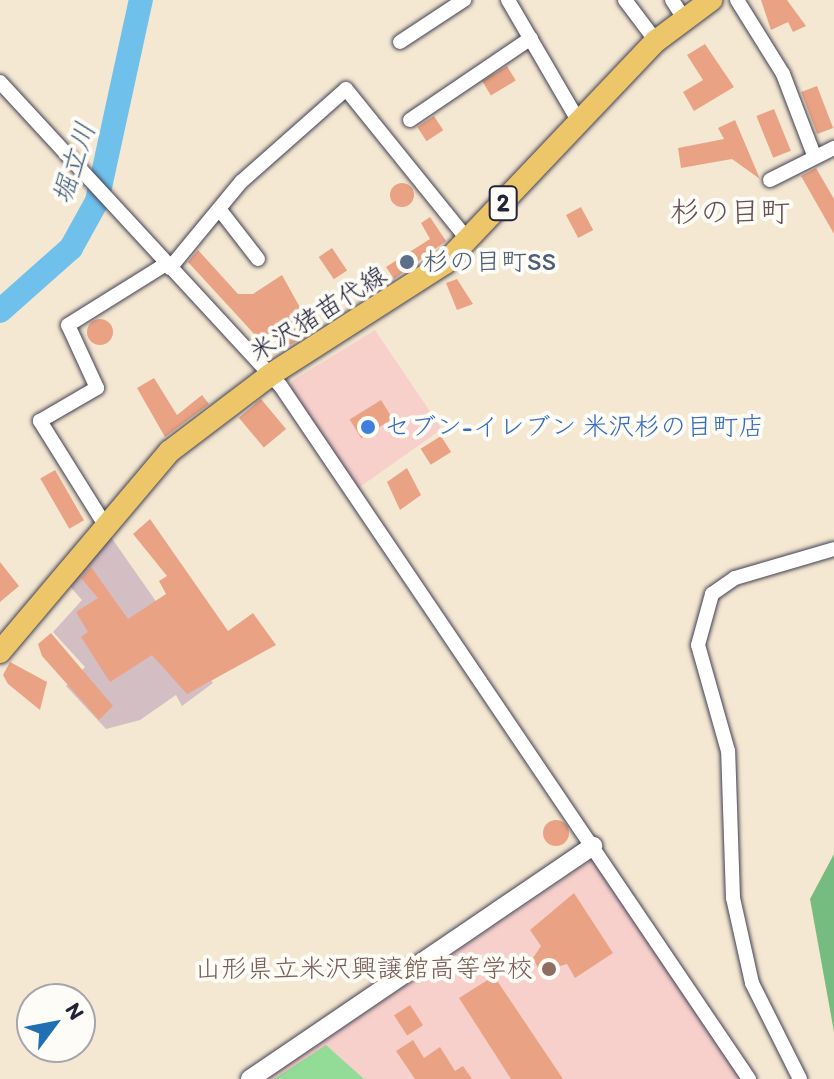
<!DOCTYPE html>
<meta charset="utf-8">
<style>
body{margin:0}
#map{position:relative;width:834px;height:1079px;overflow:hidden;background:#f5e8d2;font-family:Itim,"Klee One",sans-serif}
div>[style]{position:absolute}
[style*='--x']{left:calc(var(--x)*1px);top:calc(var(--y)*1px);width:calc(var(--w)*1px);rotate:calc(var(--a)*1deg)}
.built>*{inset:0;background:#f7d0cc}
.industrial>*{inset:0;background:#d2bec3}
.green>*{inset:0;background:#93dc97}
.forest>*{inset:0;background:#76bc80}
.river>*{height:24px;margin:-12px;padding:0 12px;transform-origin:12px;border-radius:12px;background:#6fc0eb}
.building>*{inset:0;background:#eaa284;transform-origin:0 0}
.round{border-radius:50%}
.roads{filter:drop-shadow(0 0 2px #424052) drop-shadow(0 0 2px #424052)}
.minor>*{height:14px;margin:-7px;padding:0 7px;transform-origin:7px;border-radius:7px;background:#fff}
.tertiary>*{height:18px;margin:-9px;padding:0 9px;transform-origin:9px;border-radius:9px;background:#fff}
.primary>*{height:22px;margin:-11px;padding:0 11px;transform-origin:11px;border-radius:11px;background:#ecc669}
.dots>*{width:22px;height:22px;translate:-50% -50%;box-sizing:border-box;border:4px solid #fdfcf7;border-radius:50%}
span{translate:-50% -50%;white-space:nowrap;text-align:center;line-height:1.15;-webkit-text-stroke:8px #fdfcf7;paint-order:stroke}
.shield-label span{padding:2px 6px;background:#fdfcf7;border:2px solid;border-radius:6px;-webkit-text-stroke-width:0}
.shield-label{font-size:24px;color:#22223b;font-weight:700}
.service-label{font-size:26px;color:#4e5e75}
.left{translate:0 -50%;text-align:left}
.street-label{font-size:26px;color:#22223b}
.shop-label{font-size:26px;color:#366cbe}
.education-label{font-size:26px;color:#785e54}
.right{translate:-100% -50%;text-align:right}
.water-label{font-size:28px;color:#3d5979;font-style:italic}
.quarter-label{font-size:30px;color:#684f55}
.north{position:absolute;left:16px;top:983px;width:80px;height:80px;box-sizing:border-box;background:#fdfcf7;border:2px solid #a5a5ac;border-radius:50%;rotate:58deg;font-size:22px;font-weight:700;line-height:32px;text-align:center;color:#22223b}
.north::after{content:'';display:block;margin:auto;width:28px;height:36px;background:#1f6fb2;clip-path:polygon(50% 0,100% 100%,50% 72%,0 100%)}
</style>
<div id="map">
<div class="built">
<i style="clip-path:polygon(375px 330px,442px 429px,357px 489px,291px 390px,292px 381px)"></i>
<i style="clip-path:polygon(594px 859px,742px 1079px,267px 1079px)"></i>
</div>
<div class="industrial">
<i style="clip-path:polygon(111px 537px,213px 683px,182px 706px,176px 695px,140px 720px,106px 729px,66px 686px,85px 667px,53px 632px,82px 600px,67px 583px)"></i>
</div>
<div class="green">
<i style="clip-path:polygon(326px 1045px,364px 1079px,274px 1079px)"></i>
</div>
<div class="forest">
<i style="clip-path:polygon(834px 854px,834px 1032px,810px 899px)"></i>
</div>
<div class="river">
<i style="--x:0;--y:311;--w:95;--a:-41.6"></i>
<i style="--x:71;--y:248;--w:54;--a:-61"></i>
<i style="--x:97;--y:201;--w:206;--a:-77.7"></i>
</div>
<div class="building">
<i style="clip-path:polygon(761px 0,787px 0,806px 26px,793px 32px,788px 22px,771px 30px)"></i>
<i style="clip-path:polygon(705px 44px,734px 87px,694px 111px,683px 92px,703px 80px,687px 55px)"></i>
<i style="left:507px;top:66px;width:17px;height:29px;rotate:59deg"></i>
<i style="left:817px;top:86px;width:45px;height:17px;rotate:69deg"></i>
<i style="left:774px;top:109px;width:45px;height:19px;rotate:68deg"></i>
<i style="left:434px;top:116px;width:17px;height:20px;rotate:57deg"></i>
<i style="clip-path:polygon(735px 120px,760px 179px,732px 159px,681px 168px,678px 148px,724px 139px,718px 128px)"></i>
<i style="clip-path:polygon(816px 168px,834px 199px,834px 234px,801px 176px)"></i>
<i class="round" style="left:390px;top:183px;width:24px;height:24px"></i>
<i style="left:581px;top:207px;width:26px;height:17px;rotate:62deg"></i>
<i style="clip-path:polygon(430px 217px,446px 241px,394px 279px,386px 267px,430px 239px,421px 223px)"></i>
<i style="left:332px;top:248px;width:27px;height:16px;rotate:56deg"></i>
<i style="clip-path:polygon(198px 250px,238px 294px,253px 294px,282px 275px,313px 331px,290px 345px,281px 331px,257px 337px,188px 262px)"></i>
<i style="clip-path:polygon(457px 279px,473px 304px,457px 310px,446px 283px)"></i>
<i class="round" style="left:87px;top:319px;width:26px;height:26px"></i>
<i style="clip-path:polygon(154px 378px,177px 415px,202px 395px,209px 404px,165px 437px,137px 388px)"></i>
<i style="left:261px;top:399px;width:39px;height:29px;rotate:50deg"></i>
<i style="left:381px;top:400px;width:22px;height:37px;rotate:58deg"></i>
<i style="left:441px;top:436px;width:19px;height:24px;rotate:58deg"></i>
<i style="clip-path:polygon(407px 468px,421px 495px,400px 510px,387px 482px)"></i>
<i style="left:55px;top:470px;width:58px;height:17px;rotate:60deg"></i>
<i style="clip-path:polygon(150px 519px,228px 631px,253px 613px,276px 645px,187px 694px,152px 655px,110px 682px,81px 637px,88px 632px,76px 612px,98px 598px,81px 578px,91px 567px,128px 619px,166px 594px,159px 581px,167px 576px,133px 534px)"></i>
<i style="clip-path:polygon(0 562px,19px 586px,0 602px)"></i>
<i style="clip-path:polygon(51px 633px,113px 706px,99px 720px,42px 656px,38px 644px)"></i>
<i style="clip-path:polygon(10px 662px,47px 682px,40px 710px,8px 684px,3px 675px)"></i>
<i class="round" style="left:543px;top:820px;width:26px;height:26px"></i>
<i style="clip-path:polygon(574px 893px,613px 953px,575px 978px,567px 964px,540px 972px,533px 958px,541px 946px,530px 930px)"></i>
<i style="clip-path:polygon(494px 976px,563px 1079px,511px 1079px,459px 998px)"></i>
<i style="left:410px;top:1005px;width:24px;height:19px;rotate:57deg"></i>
<i style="clip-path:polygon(413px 1040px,424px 1058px,440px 1047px,455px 1071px,463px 1066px,472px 1079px,415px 1079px,396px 1051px)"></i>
</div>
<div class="roads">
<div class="minor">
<i style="--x:508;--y:0;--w:141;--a:59.8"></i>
<i style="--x:625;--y:0;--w:51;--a:52.9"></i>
<i style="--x:672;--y:0;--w:20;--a:57"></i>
<i style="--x:737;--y:0;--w:87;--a:58.1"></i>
<i style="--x:783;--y:74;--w:87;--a:69.1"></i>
<i style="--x:400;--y:42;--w:77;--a:-33.3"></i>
<i style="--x:0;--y:82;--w:413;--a:47.3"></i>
<i style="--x:280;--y:385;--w:838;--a:55.95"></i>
<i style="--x:410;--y:120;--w:146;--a:-34.1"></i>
<i style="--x:770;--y:180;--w:72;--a:-26.6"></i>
<i style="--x:220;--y:210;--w:62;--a:52.2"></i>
<i style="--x:170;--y:268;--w:112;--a:-50.5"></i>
<i style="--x:241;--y:182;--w:140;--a:-41.5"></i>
<i style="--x:346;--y:89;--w:194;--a:51.1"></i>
<i style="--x:105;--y:525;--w:123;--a:-122"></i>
<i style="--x:40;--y:421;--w:66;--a:-30.1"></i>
<i style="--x:97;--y:388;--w:69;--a:-114.7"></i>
<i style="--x:68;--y:325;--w:115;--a:-31.9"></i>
<i style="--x:800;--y:1079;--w:107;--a:-116.6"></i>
<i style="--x:752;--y:983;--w:87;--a:-102.6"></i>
<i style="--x:733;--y:898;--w:147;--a:-91.9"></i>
<i style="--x:728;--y:751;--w:110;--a:-105.8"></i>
<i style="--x:698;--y:645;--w:53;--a:-74.6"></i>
<i style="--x:712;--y:594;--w:28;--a:-35"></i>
<i style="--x:735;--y:578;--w:103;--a:-16.3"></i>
</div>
<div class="tertiary">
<i style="--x:250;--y:1079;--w:415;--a:-34.2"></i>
</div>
<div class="primary">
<i style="--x:0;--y:652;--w:263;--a:-49.8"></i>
<i style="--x:170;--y:451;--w:126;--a:-37.2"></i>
<i style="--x:270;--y:375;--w:208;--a:-32.6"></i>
<i style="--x:445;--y:263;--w:306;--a:-46.5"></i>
<i style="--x:656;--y:41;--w:69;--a:-36.7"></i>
</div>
</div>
<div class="dots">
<i style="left:407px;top:262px;background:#5c6f8a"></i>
<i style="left:368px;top:427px;background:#3f7fe0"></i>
<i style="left:549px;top:969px;background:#8d6e63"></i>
</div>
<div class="shield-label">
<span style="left:503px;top:203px">2</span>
</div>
<div class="service-label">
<span class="left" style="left:423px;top:262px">杉の目町SS</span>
</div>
<div class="street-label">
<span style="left:318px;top:314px;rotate:-32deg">米沢猪苗代線</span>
</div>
<div class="shop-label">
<span class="left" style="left:384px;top:427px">セブン-イレブン 米沢杉の目町店</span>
</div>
<div class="education-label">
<span class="right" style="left:533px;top:969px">山形県立米沢興譲館高等学校</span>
</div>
<div class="water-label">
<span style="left:73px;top:163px;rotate:-72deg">堀立川</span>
</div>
<div class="quarter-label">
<span style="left:730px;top:212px">杉の目町</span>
</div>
<div class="north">N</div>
</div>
